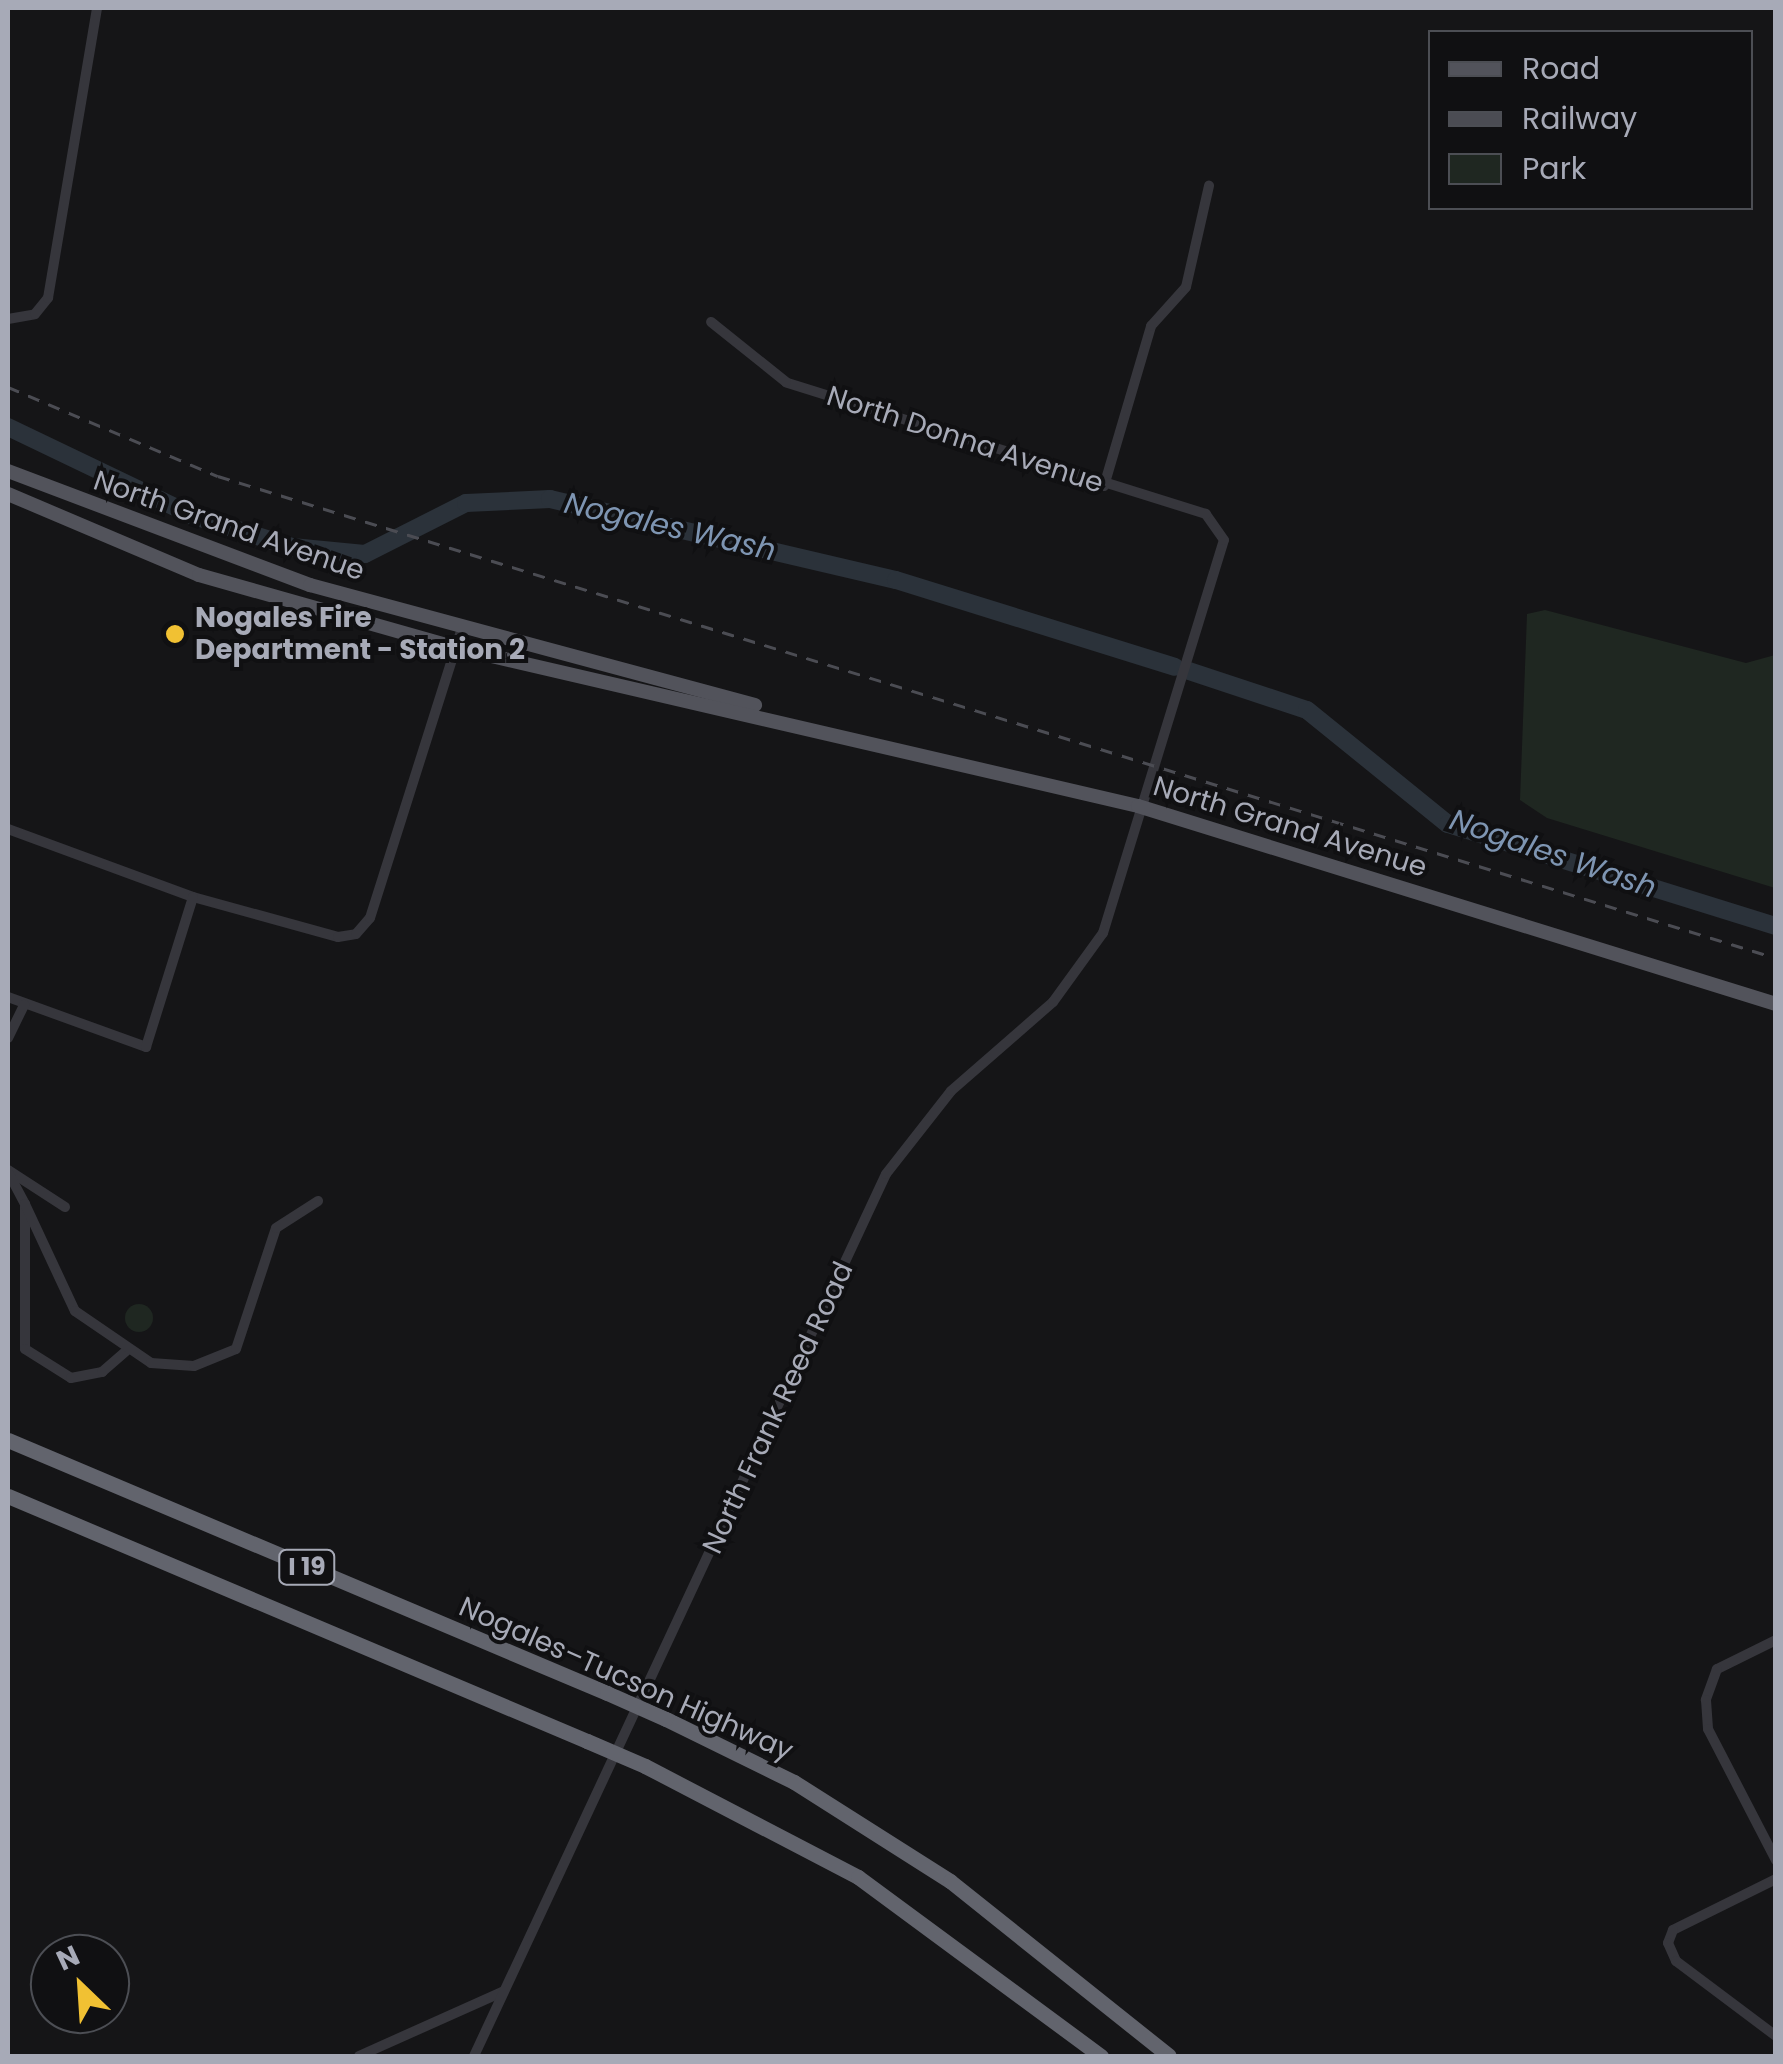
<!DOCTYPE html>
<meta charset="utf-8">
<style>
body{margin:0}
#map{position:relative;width:1783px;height:2064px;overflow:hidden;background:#151517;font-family:Poppins,sans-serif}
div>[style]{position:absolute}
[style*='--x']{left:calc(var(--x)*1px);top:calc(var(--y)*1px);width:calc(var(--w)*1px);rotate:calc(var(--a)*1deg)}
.green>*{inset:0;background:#1f2721}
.round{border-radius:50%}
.river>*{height:18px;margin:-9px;padding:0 9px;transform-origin:9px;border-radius:9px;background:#2b323a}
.minor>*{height:10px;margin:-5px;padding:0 5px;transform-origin:5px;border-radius:5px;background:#36363c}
.major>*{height:14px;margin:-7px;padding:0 7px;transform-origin:7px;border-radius:7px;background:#52535b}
.highway>*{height:15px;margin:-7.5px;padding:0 7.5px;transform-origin:7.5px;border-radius:7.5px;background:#62646d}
.rail>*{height:2.5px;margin-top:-1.25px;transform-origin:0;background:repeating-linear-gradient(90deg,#4b4c53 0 12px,transparent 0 22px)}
.highway-bridge>*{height:15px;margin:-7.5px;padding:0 7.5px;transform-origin:7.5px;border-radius:7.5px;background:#62646d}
.dots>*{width:28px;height:28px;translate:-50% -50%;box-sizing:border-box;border:5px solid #101012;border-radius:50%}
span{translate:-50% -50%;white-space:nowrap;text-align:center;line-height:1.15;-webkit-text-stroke:8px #101012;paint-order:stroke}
.shield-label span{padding:2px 8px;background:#101012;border:2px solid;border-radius:8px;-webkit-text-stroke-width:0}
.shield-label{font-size:25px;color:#a7aab7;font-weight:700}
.street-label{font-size:28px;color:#a7aab7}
.poi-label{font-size:28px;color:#a7aab7;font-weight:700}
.left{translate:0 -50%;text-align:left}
.water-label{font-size:30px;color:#7e95b2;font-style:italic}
.frame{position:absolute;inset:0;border:10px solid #a7aab7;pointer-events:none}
.legend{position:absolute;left:1428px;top:30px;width:325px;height:180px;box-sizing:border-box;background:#101012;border:2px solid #4c4e54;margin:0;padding:12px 18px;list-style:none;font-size:30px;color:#a7aab7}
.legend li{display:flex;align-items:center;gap:20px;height:50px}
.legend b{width:50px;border:2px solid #4c4e54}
.north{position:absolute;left:30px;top:1934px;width:100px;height:100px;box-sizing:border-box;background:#101012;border:2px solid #4c4e54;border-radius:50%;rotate:335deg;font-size:28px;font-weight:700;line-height:40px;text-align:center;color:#a7aab7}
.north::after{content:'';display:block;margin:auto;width:35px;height:45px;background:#f1c133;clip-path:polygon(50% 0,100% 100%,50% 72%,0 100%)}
</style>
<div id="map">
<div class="green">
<i style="clip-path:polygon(1545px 610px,1746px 663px,1775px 655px,1775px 888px,1547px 818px,1520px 800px,1527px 614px)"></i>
<i class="round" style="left:125px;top:1304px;width:28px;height:28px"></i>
</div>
<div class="river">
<i style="--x:8;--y:427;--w:206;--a:25.6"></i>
<i style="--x:194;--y:516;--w:103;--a:17.6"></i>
<i style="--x:292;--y:547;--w:73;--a:5.5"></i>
<i style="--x:365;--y:554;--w:113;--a:-26.8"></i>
<i style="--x:466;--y:503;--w:84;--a:-2.7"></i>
<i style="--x:550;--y:499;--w:355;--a:13.2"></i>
<i style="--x:896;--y:580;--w:292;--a:17.3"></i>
<i style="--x:1189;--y:671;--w:124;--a:18.3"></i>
<i style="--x:1307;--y:710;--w:181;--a:39"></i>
<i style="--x:1448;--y:824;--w:343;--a:17.3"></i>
</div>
<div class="minor">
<i style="--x:8;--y:319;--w:27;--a:-10"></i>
<i style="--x:35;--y:314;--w:21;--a:-51"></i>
<i style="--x:48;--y:298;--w:294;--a:-80.4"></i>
<i style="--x:1104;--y:486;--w:167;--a:-73.6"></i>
<i style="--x:1151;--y:326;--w:52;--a:-48.1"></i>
<i style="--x:1186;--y:287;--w:104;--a:-77.2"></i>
<i style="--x:8;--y:829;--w:197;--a:20.2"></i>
<i style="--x:193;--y:897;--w:150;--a:15.4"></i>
<i style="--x:338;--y:937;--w:18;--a:-9"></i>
<i style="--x:356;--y:934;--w:21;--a:-49"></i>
<i style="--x:370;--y:918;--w:307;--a:-72.4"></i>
<i style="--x:8;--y:997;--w:147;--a:19.9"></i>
<i style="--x:146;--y:1047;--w:157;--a:-72.6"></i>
<i style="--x:8;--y:1038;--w:37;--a:-64"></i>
<i style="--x:8;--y:1170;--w:68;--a:33"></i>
<i style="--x:8;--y:1172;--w:36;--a:62"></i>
<i style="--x:25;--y:1204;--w:145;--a:90"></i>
<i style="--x:25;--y:1349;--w:54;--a:32.2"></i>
<i style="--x:71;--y:1378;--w:32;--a:-11"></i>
<i style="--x:102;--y:1372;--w:32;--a:-41"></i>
<i style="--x:25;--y:1204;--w:118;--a:65"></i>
<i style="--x:75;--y:1311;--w:92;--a:34.4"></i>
<i style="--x:151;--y:1363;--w:43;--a:4"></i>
<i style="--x:194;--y:1366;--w:45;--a:-22"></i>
<i style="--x:236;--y:1349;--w:127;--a:-71.7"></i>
<i style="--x:276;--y:1228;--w:50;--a:-32.7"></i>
<i style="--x:1776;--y:1640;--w:66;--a:153.8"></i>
<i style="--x:1717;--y:1669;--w:33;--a:110"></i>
<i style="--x:1706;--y:1700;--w:29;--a:86"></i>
<i style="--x:1708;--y:1729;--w:148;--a:62.6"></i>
<i style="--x:1776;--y:1879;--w:115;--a:153.7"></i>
<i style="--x:1673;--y:1930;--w:14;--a:111"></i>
<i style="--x:1668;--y:1943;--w:20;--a:66"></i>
<i style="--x:1676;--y:1961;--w:125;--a:36.9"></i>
<i style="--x:359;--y:2056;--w:157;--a:-24.1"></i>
<i style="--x:474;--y:2056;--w:973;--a:-64.96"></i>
<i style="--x:886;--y:1174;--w:105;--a:-51.9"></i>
<i style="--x:951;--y:1091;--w:135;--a:-41.1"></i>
<i style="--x:1053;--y:1002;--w:85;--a:-54.1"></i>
<i style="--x:1103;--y:933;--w:411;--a:-72.9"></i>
<i style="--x:1224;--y:540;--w:32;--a:-125"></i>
<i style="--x:1206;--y:514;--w:440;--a:-162.6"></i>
<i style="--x:786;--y:382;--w:96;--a:-141.3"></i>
</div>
<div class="major">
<i style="--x:8;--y:471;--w:323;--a:20.7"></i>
<i style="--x:310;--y:585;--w:461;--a:15.1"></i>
<i style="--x:8;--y:494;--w:207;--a:23"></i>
<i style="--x:199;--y:575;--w:268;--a:15.8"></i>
<i style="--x:457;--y:648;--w:699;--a:13.06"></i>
<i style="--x:1138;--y:806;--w:668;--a:17.24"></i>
</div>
<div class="highway">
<i style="--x:8;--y:1440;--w:650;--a:22.9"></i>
<i style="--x:8;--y:1496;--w:629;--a:22.94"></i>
<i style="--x:666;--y:1719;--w:143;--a:26.2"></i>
<i style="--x:794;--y:1782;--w:185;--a:32.4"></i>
<i style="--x:950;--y:1881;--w:280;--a:38.6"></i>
<i style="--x:645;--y:1766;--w:240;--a:27.5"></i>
<i style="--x:858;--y:1877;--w:302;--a:36.4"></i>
</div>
<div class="rail">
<i style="--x:8;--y:387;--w:228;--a:23"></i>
<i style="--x:218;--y:476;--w:1631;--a:17.19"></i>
</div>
<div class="highway-bridge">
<i style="--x:607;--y:1693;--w:64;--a:23.8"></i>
<i style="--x:587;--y:1741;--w:63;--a:23.3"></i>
</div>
<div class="dots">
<i style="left:175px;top:634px;background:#f1c133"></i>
</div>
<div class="shield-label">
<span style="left:307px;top:1567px">I 19</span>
</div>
<div class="street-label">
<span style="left:965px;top:440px;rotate:18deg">North Donna Avenue</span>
<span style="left:229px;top:526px;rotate:19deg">North Grand Avenue</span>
<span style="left:1290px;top:827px;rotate:17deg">North Grand Avenue</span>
<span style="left:778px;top:1408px;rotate:-65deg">North Frank Reed Road</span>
<span style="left:626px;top:1679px;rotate:24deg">Nogales–Tucson Highway</span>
</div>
<div class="poi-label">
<span class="left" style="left:195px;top:634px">Nogales Fire<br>Department - Station 2</span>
</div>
<div class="water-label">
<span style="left:670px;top:527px;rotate:13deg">Nogales Wash</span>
<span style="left:1553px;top:854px;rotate:19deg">Nogales Wash</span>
</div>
<div class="frame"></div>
<ul class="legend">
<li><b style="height:12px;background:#52535b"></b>Road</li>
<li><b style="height:12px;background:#4b4c53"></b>Railway</li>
<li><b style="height:28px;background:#1f2721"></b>Park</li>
</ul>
<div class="north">N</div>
</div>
